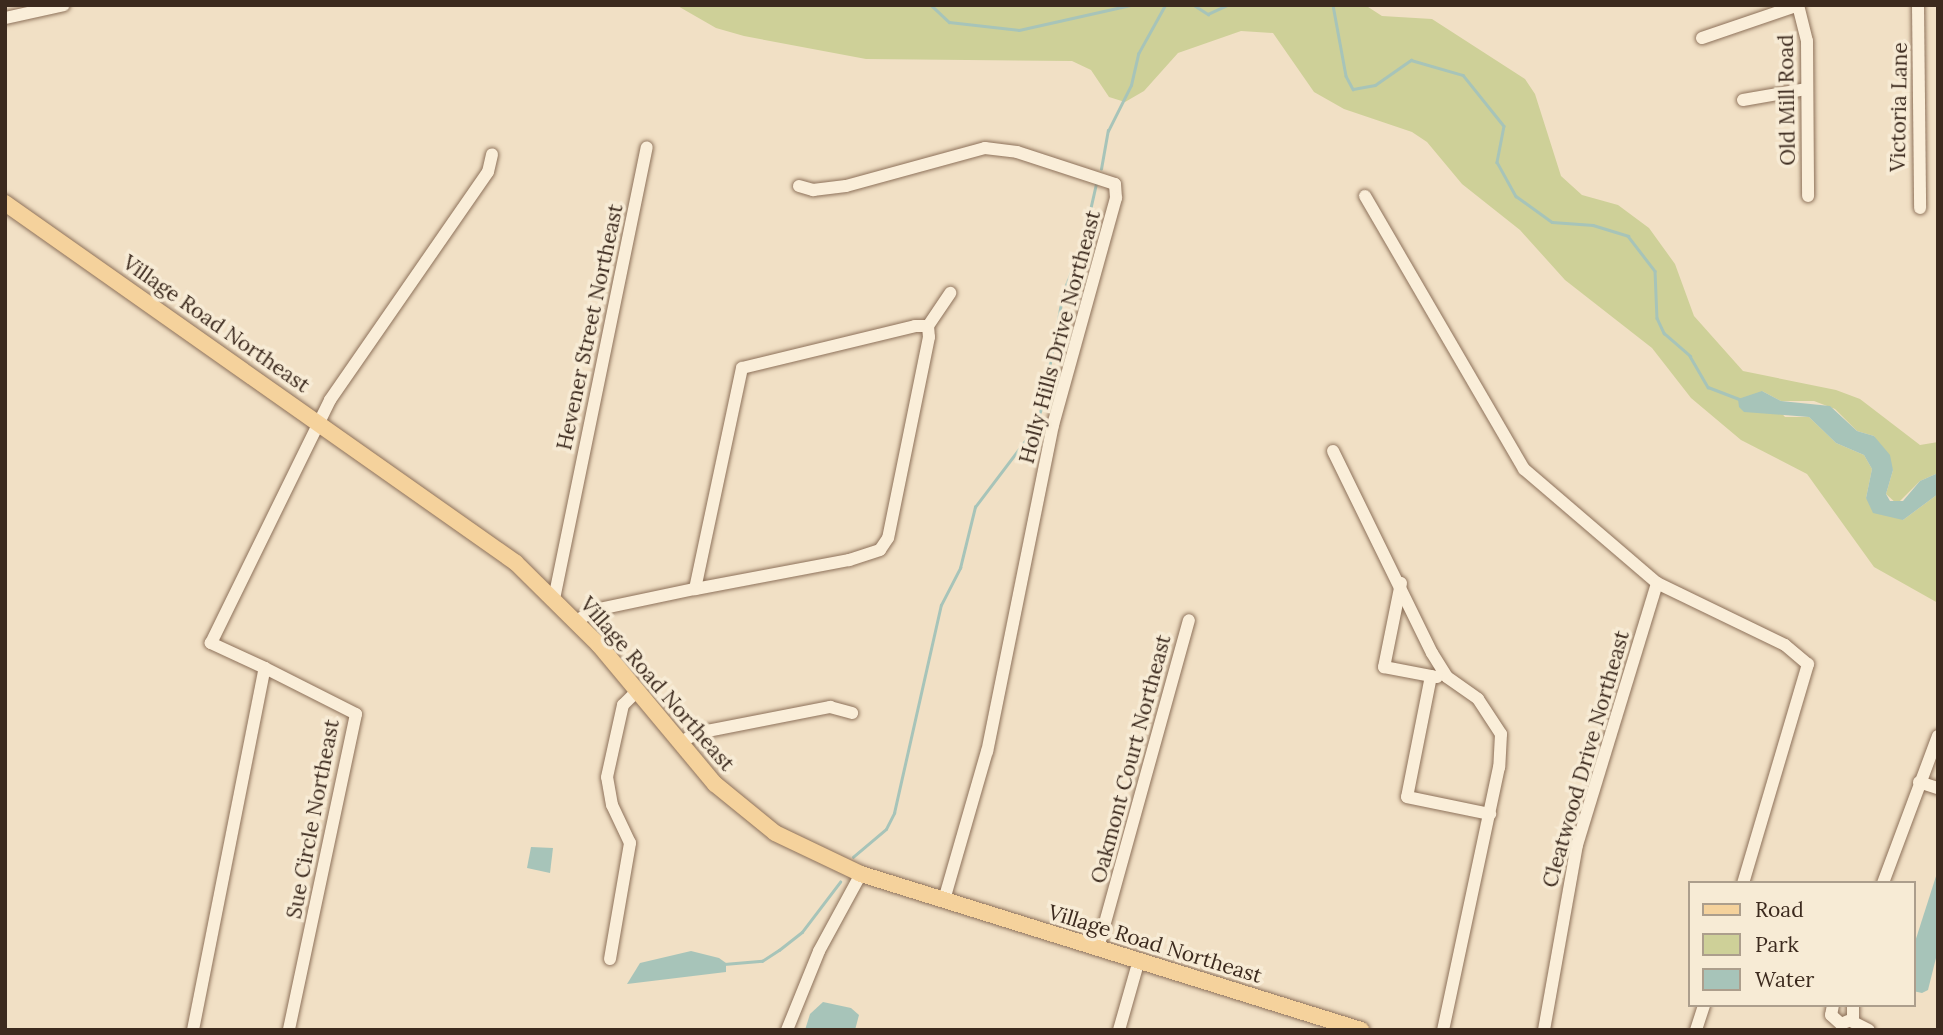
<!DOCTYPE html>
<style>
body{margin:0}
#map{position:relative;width:1943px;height:1035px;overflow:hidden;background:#f1e0c5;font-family:Lora,serif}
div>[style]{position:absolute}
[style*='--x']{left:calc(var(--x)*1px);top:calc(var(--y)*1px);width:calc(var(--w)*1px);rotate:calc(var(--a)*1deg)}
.green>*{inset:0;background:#ced098}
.water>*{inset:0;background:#a7c4b9}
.stream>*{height:2.5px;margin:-1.25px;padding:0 1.25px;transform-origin:1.25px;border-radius:1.25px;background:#a7c4b9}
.roads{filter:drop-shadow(0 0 2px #8d715a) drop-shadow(0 0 2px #8d715a)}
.minor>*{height:12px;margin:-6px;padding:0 6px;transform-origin:6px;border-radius:6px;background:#faeed9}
.major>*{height:16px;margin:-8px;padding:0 8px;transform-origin:8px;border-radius:8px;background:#f5d29c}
span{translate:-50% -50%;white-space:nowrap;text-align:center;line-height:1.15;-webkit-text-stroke:7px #f7ebd5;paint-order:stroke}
.street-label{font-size:21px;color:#3c2a1e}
.frame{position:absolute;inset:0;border:7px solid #3c2a1e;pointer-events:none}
.legend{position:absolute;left:1688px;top:881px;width:228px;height:126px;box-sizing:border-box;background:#f7ebd5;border:2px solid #ac9e8c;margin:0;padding:9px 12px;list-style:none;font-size:21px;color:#3c2a1e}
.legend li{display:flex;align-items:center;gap:14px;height:35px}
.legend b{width:35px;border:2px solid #ac9e8c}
</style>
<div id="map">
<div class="green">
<i style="clip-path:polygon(676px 5px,1365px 5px,1382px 16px,1432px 19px,1525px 79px,1535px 94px,1561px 176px,1582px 195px,1618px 205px,1649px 228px,1675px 264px,1694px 316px,1743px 371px,1836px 390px,1860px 399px,1920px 445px,1938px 442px,1938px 473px,1920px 481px,1897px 504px,1886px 494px,1893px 470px,1874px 436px,1857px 431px,1835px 409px,1814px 401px,1781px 401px,1762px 391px,1785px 417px,1809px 417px,1836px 443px,1864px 455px,1872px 469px,1866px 498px,1903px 520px,1938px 494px,1938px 603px,1874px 567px,1807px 474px,1741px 440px,1691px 398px,1652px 348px,1565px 280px,1520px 230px,1462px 184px,1427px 142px,1412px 132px,1344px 109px,1314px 92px,1273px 33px,1241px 31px,1178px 53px,1144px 91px,1125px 102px,1109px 97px,1091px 70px,1072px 61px,866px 59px,744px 36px,716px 28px)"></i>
</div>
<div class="water">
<i style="clip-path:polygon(1762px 391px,1781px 401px,1830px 406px,1857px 431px,1874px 436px,1890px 455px,1893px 470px,1886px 494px,1890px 501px,1903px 501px,1920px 481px,1938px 473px,1938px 494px,1903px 520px,1873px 513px,1866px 498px,1872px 469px,1864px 455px,1836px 443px,1809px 417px,1744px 412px,1739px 407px,1738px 399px)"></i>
<i style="clip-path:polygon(531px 847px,553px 848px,550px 873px,527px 868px)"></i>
<i style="clip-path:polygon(1938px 870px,1938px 950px,1928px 990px,1922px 993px,1913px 991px,1913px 948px)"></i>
<i style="clip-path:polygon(691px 951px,719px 958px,726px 963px,726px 972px,627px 984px,640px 963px)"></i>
<i style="clip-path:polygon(823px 1002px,851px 1008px,859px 1015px,855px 1030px,805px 1030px,810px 1014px)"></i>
</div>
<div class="stream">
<i style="--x:931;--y:5;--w:25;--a:43"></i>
<i style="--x:949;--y:22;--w:70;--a:6.5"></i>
<i style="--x:1019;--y:30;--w:115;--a:-12.6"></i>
<i style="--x:1194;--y:5;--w:17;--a:33"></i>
<i style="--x:1208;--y:14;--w:21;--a:-25"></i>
<i style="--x:1333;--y:5;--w:72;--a:79.6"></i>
<i style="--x:1346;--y:76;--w:15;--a:62"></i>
<i style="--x:1353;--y:89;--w:22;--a:-10"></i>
<i style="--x:1375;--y:85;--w:44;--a:-34.8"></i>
<i style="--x:1411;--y:60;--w:54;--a:16.1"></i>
<i style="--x:1463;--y:75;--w:65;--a:51.2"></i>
<i style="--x:1504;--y:126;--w:37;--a:101"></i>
<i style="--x:1497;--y:162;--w:39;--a:61"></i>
<i style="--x:1516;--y:196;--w:44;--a:35.8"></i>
<i style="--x:1552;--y:222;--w:41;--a:4.2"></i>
<i style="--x:1593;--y:225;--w:37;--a:17"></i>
<i style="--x:1628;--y:236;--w:44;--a:52.4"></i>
<i style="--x:1655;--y:271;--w:47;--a:87.6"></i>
<i style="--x:1657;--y:318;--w:17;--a:65"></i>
<i style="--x:1664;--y:333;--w:35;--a:41"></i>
<i style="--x:1690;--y:356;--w:36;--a:60"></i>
<i style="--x:1708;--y:387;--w:33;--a:21"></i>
<i style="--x:1101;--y:169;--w:39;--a:-80"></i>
<i style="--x:1108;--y:131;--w:51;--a:-63.4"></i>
<i style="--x:1131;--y:85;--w:32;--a:-77"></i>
<i style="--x:1138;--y:54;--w:56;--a:-61.1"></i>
<i style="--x:853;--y:857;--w:43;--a:-40.3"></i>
<i style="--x:886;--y:829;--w:18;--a:-63"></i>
<i style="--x:894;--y:813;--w:213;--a:-77.3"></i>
<i style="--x:941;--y:605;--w:42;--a:-62.8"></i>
<i style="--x:960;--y:568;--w:63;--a:-76.2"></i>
<i style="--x:975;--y:507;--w:98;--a:-52.9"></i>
<i style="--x:1034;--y:429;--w:24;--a:-71"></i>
<i style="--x:1042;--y:406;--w:115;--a:-79.5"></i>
<i style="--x:1063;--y:293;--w:56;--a:-69"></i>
<i style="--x:1083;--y:241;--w:58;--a:-77.2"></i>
<i style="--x:724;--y:964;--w:38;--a:-5"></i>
<i style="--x:762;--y:961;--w:20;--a:-33"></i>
<i style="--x:779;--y:950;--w:29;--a:-38"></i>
<i style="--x:802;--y:932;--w:63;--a:-52.8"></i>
</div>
<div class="roads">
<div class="minor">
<i style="--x:1798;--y:5;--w:37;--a:76"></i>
<i style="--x:1807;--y:41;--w:155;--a:89.6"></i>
<i style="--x:1918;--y:5;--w:203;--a:89.4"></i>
<i style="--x:5;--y:18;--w:60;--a:-12.4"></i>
<i style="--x:1702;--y:38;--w:102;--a:-18.8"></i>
<i style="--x:1743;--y:100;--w:65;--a:-9.8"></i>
<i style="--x:799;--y:186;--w:15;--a:16"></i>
<i style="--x:813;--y:190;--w:33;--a:-7"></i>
<i style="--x:846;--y:186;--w:144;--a:-15.3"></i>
<i style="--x:985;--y:148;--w:32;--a:7"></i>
<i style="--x:1017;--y:152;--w:103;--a:18.1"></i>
<i style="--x:1115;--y:184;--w:14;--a:86"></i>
<i style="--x:1116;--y:198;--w:236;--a:105.5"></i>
<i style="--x:1053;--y:425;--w:333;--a:101.4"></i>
<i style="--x:987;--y:751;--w:155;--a:106.1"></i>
<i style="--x:1365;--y:196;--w:316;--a:59.8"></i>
<i style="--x:1524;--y:469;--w:175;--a:40.6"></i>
<i style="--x:1657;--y:583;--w:142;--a:25.8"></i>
<i style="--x:1785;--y:645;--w:30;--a:40"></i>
<i style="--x:1808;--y:664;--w:228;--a:106.5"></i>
<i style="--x:915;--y:326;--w:13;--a:0"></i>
<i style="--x:928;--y:326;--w:11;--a:85"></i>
<i style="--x:929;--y:337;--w:205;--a:101.5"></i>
<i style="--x:888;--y:538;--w:14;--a:124"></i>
<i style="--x:880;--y:550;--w:33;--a:162"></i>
<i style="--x:849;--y:560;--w:157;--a:169.3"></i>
<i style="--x:695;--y:589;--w:226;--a:-78"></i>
<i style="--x:742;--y:368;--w:178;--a:-13.6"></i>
<i style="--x:928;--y:326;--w:40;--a:-56"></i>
<i style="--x:1333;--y:451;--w:225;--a:63.9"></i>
<i style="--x:1432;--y:653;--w:28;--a:58"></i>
<i style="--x:1447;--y:677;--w:38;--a:35"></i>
<i style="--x:1478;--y:699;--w:42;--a:56.7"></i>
<i style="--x:1501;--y:734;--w:33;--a:93"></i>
<i style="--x:1499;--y:767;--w:269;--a:102"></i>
<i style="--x:1401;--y:583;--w:86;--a:101.4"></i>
<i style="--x:1384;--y:667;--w:54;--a:10.7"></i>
<i style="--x:554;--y:599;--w:461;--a:-78.4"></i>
<i style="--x:576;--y:621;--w:22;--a:-30"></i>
<i style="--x:595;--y:610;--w:102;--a:-11.9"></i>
<i style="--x:265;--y:668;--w:60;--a:-155.2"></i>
<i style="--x:211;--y:643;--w:271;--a:-63.9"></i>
<i style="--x:330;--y:400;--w:277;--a:-55.3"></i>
<i style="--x:488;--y:172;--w:18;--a:-77"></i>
<i style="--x:1431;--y:676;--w:123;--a:101.2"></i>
<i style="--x:1407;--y:797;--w:85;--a:11.6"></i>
<i style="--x:681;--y:742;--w:18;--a:-29"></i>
<i style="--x:697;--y:733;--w:136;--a:-11.1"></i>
<i style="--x:830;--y:707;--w:23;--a:15"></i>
<i style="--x:1919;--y:782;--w:20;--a:18"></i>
<i style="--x:1883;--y:883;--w:157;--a:-69.5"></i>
<i style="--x:1098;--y:948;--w:340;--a:-74.5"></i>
<i style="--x:610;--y:959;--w:118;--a:-80.2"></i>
<i style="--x:630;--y:843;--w:42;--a:-115.3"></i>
<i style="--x:612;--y:805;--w:28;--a:-100"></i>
<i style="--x:607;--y:777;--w:74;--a:-77.5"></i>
<i style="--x:623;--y:705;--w:21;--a:-45"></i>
<i style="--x:1833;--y:1005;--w:10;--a:101"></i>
<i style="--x:1831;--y:1015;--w:13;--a:42"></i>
<i style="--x:1841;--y:1024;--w:13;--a:-23"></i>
<i style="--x:1853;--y:1019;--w:14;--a:-90"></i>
<i style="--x:1851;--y:1021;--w:20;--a:27"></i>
<i style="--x:193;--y:1030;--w:369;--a:-78.8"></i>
<i style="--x:265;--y:668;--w:102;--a:26.8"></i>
<i style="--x:356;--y:714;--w:323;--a:102"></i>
<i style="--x:787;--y:1030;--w:85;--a:-67.9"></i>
<i style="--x:819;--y:951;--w:88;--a:-61.4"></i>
<i style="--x:1119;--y:1030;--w:73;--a:-74.1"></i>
<i style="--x:1544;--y:1030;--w:188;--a:-79.9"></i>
<i style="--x:1577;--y:845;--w:274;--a:-73"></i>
<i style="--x:1696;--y:1030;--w:26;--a:-72"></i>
</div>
<div class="major">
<i style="--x:5;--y:203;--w:625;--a:35.16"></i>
<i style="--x:516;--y:563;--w:117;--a:44.7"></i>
<i style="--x:599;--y:645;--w:181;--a:50.2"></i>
<i style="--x:715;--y:784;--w:77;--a:39.2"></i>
<i style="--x:775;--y:833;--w:95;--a:25.5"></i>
<i style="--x:861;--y:874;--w:524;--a:17.33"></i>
</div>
</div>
<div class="street-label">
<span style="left:1787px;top:100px;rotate:-91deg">Old Mill Road</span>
<span style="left:1899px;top:107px;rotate:-89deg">Victoria Lane</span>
<span style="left:216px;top:324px;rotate:35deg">Village Road Northeast</span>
<span style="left:590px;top:327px;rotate:-78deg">Hevener Street Northeast</span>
<span style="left:1060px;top:337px;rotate:-75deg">Holly Hills Drive Northeast</span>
<span style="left:657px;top:684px;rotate:49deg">Village Road Northeast</span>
<span style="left:1131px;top:759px;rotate:-75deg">Oakmont Court Northeast</span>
<span style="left:1586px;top:759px;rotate:-74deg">Cleatwood Drive Northeast</span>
<span style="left:313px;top:819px;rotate:-79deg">Sue Circle Northeast</span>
<span style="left:1155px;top:944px;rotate:17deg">Village Road Northeast</span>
</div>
<div class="frame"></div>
<ul class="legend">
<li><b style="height:9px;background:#f5d29c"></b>Road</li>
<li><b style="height:19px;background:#ced098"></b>Park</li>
<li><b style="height:19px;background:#a7c4b9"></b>Water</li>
</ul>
</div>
